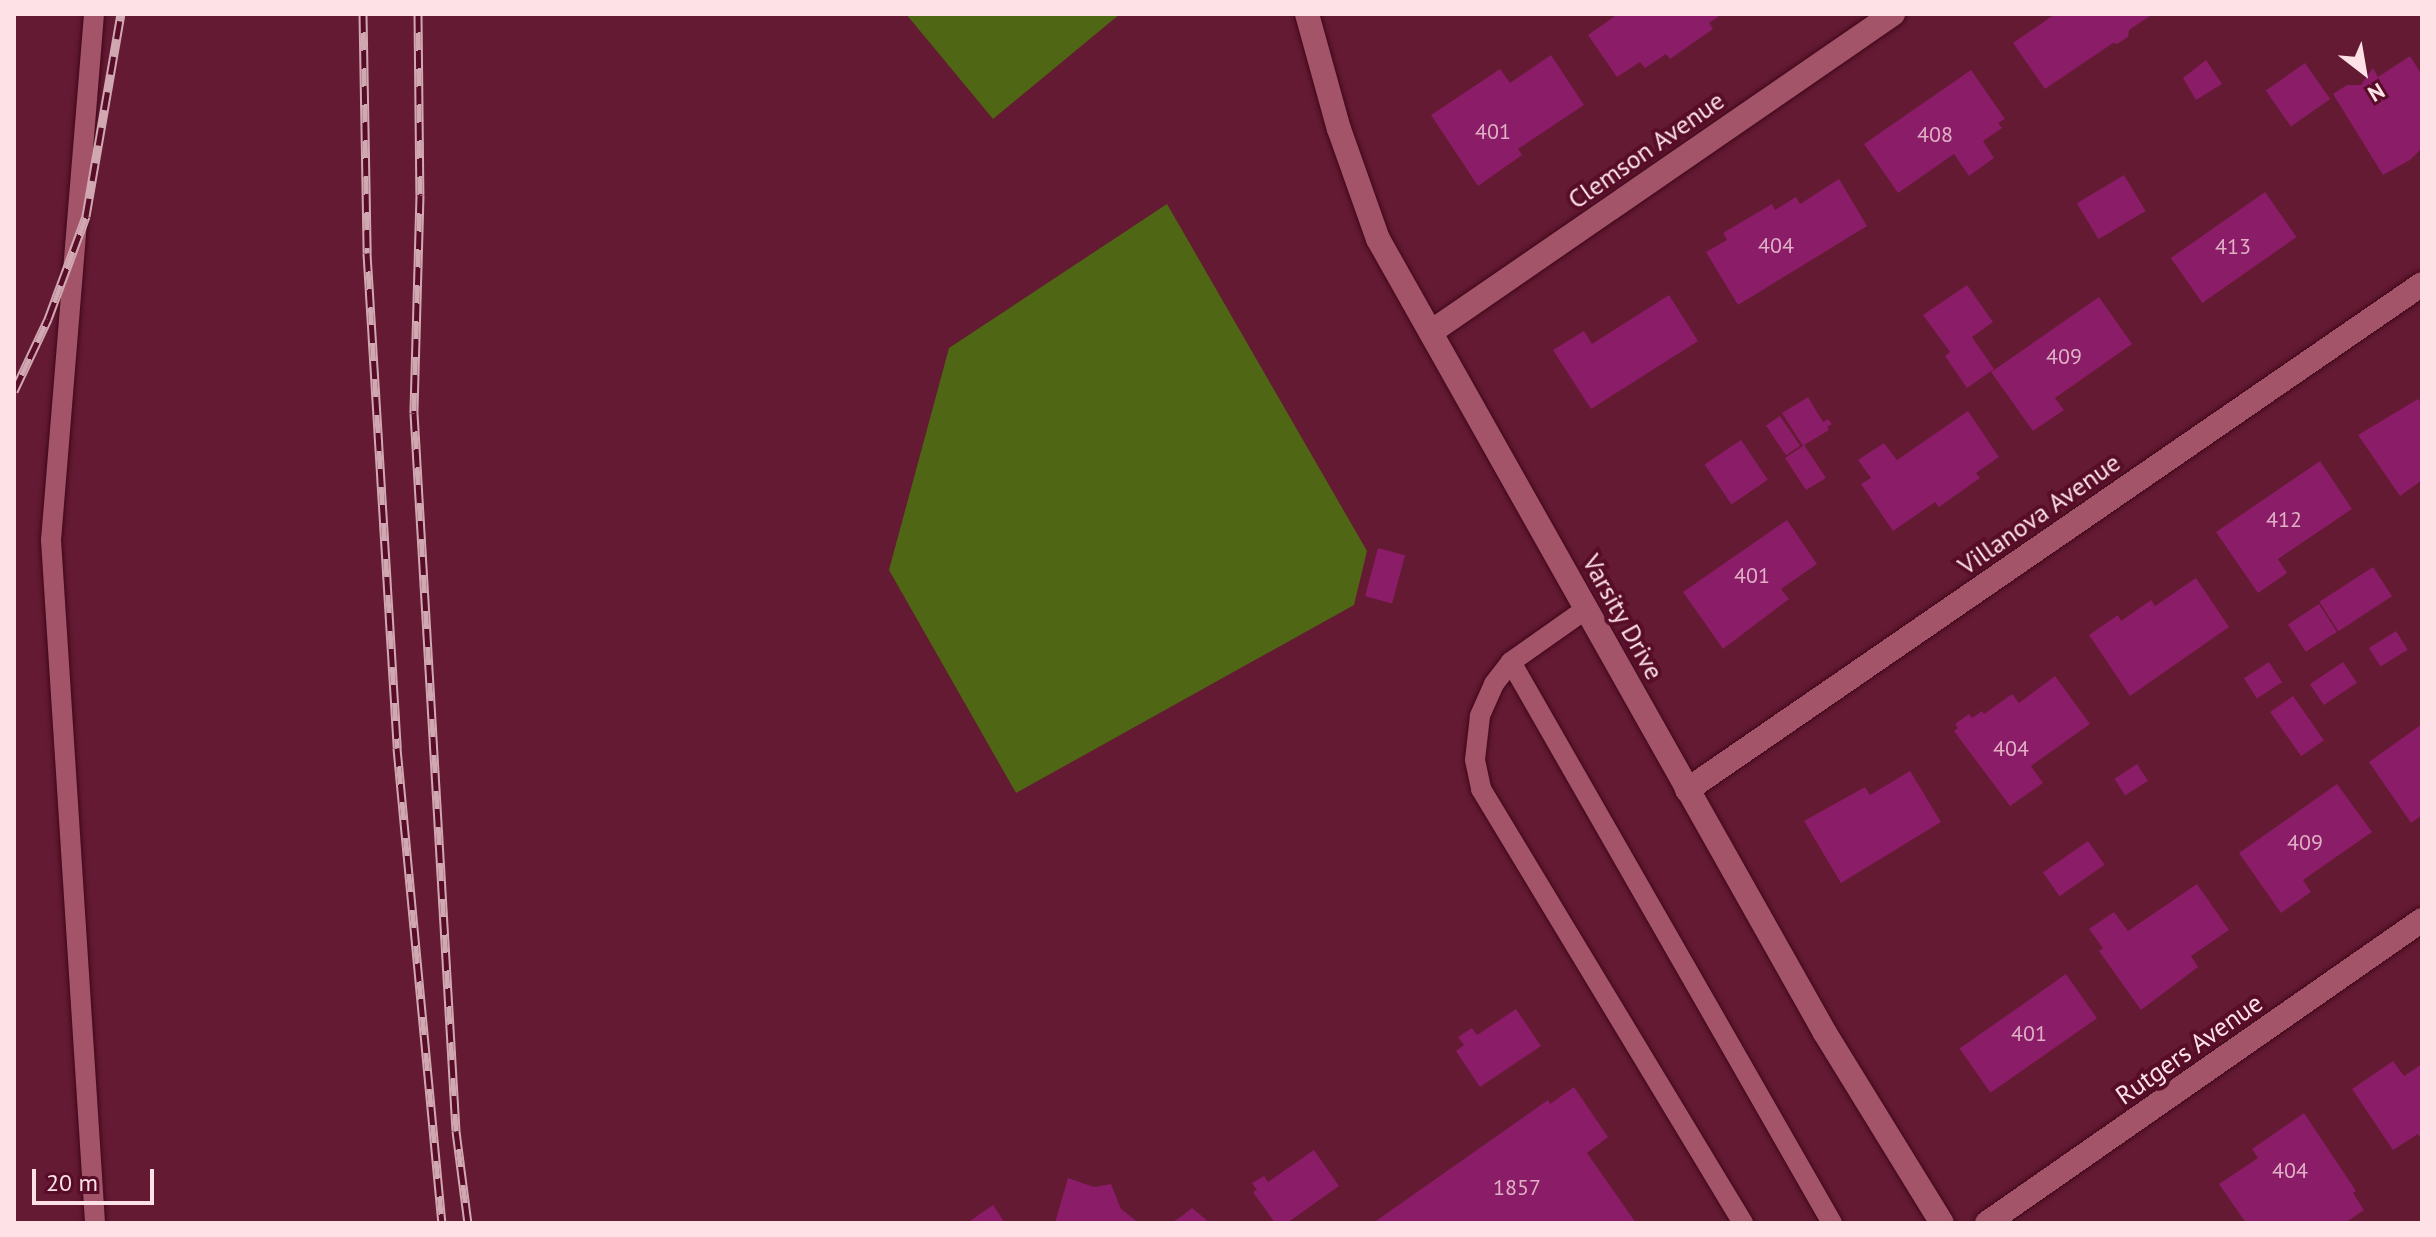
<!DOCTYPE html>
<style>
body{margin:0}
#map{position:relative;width:2436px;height:1237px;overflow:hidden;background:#631a32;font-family:"PT Sans",sans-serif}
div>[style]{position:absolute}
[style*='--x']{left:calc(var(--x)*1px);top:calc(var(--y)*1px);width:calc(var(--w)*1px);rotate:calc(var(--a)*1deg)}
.green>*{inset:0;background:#4f6614}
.building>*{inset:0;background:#8b1c67;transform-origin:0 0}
.roads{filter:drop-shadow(0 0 2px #3f071b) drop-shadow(0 0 2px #3f071b)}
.lane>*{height:20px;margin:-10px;padding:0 10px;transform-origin:10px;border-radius:10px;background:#a35468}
.street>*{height:24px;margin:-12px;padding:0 12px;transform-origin:12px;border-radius:12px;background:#a35468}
.rail>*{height:9px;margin-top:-4.5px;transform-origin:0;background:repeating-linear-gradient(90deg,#570d28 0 18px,#d1a8b2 0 36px);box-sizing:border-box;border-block:2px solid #d1a8b2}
span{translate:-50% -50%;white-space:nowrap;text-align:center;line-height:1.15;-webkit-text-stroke:8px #570d28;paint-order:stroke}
.number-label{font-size:22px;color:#e0b0c6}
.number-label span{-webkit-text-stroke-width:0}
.street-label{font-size:26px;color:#fde1e6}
.frame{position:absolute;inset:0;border:16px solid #fde1e6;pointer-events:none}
.north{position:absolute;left:2324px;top:32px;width:80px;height:80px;-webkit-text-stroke:6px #570d28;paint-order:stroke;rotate:149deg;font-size:22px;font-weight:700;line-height:32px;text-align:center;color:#fde1e6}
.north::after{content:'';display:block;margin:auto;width:28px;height:36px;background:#fde1e6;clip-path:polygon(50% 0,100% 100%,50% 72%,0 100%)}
.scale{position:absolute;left:32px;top:1169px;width:122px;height:36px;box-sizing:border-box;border:4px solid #fde1e6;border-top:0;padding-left:10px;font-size:24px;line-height:28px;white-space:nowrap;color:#fde1e6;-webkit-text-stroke:6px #570d28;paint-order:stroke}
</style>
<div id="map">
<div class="green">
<i style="clip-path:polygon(906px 14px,1120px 14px,993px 119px)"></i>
<i style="clip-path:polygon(1167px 204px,1367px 551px,1354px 605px,1016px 793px,889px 570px,949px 348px)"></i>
</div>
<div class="building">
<i style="clip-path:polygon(1618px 14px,1722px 14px,1709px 23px,1713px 29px,1670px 59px,1666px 54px,1645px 68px,1640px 62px,1617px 77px,1588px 35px)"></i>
<i style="clip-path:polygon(2055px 14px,2153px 14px,2129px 30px,2128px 37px,2117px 44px,2113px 43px,2045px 89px,2013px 43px)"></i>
<i style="clip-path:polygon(1551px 55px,1584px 105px,1518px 149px,1522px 155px,1478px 186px,1431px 115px,1500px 69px,1510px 83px)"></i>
<i style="clip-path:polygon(2410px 56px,2422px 75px,2422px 148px,2410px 160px,2383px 175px,2333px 94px,2347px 85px,2361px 85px,2373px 68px,2378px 77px)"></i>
<i style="clip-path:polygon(2206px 60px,2222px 84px,2196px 100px,2183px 78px)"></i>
<i style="left:2305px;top:63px;width:44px;height:48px;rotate:55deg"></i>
<i style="clip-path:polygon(1971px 70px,2005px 119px,1998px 123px,2002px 128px,1983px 141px,1994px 158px,1969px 176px,1954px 154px,1898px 193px,1864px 144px)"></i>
<i style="left:2124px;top:175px;width:42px;height:55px;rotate:59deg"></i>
<i style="clip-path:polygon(1839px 179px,1867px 226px,1738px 305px,1706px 252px,1727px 240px,1723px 233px,1772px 204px,1775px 210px,1796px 197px,1800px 204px)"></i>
<i style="left:2265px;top:192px;width:55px;height:115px;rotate:55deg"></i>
<i style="clip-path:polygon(1967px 285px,1993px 322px,1972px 337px,1994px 369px,1967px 388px,1945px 356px,1950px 352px,1923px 315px)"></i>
<i style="clip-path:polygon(1669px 295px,1698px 341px,1591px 409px,1553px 350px,1584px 331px,1592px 344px)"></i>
<i style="clip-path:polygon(2099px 297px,2132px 344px,2055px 398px,2064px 410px,2033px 431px,1991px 372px)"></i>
<i style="clip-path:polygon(1808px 397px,1823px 422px,1828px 419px,1832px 424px,1827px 427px,1829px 430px,1804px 445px,1826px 478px,1806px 490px,1785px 458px,1803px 446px,1782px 413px)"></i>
<i style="clip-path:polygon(2418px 399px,2422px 404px,2422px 480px,2400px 496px,2358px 435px)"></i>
<i style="clip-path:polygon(1968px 411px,1999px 457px,1976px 473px,1980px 478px,1939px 507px,1935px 502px,1893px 531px,1861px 484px,1871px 478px,1858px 460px,1884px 443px,1897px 460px)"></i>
<i style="left:1780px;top:416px;width:36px;height:17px;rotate:56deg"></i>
<i style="left:1741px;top:440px;width:48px;height:44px;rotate:56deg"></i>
<i style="clip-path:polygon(2320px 461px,2352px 509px,2278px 559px,2287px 573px,2258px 593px,2216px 532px)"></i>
<i style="clip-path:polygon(1787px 520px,1817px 564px,1781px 589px,1789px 599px,1723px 649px,1683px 592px)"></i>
<i style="left:1378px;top:548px;width:28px;height:50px;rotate:15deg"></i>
<i style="left:2373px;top:567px;width:35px;height:64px;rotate:57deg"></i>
<i style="clip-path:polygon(2196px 578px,2229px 627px,2130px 696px,2089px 635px,2118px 615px,2121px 621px,2151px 600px,2155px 606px)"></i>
<i style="left:2319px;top:604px;width:33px;height:37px;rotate:57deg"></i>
<i style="left:2396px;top:631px;width:22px;height:32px;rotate:58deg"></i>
<i style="left:2269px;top:662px;width:24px;height:30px;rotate:57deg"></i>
<i style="left:2343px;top:662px;width:25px;height:40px;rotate:56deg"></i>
<i style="clip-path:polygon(2055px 676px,2090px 724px,2031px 766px,2043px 783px,2010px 806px,1954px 731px,1958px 728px,1955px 724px,1969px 714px,1972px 718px,1982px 711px,1984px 714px,2012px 694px,2019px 703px)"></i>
<i style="left:2293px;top:696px;width:54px;height:28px;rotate:55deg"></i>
<i style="clip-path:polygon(2422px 724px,2422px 815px,2411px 823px,2369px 762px)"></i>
<i style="left:2137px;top:764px;width:20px;height:27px;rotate:57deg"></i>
<i style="clip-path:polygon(1910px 771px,1941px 822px,1841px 883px,1804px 821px,1865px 787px,1870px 795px)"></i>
<i style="clip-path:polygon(2337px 784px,2372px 832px,2303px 880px,2311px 892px,2281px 913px,2239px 853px)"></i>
<i style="left:2088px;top:841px;width:29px;height:55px;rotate:55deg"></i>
<i style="clip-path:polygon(2197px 884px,2229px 930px,2191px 956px,2198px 967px,2141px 1010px,2099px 951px,2103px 948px,2089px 929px,2114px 912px,2128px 931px)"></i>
<i style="left:2066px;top:974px;width:54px;height:130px;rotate:55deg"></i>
<i style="clip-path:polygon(1516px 1009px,1541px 1046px,1480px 1087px,1456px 1051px,1464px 1045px,1458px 1037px,1472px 1028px,1477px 1035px)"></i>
<i style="clip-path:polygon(2393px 1061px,2404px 1076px,2422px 1064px,2422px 1140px,2418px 1134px,2393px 1150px,2352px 1089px)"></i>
<i style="clip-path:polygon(1574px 1087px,1608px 1137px,1587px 1153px,1636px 1223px,1373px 1223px,1548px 1100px,1550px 1104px)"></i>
<i style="clip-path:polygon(2304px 1113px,2356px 1191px,2353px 1193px,2364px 1210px,2345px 1223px,2246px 1223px,2219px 1184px,2258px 1158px,2252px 1149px)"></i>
<i style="clip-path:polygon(1314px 1150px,1339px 1186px,1287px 1223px,1275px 1223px,1253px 1192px,1257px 1190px,1252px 1183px,1264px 1176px,1268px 1182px)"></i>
<i style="clip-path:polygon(1068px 1178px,1094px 1187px,1111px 1184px,1121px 1209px,1139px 1223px,1055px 1223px)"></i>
<i style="clip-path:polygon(993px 1205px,1005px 1223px,967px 1223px)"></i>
<i style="clip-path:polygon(1192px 1208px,1210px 1223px,1171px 1223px,1182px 1216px)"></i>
</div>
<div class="roads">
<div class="lane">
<i style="--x:94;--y:14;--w:528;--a:94.67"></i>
<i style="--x:51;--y:540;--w:684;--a:86.31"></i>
<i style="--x:1586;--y:609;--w:92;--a:144.8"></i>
<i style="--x:1511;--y:662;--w:28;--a:128"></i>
<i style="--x:1494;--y:684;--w:35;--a:114"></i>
<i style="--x:1480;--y:716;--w:44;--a:96.5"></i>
<i style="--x:1475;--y:760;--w:30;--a:78"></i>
<i style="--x:1481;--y:789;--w:507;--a:58.88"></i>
<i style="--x:1511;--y:662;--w:646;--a:60.22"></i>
</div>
<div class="street">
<i style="--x:1307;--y:14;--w:119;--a:74.5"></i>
<i style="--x:1339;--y:129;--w:117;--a:70.5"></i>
<i style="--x:1378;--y:239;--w:911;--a:60.62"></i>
<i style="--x:1825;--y:1033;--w:223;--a:58.4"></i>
<i style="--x:1431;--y:332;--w:561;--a:-34.54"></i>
<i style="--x:1687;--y:790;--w:892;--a:-34.54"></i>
<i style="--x:1987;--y:1223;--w:530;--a:-34.86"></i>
</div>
</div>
<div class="rail">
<i style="--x:363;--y:14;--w:239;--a:89"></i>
<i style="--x:367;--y:253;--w:496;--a:86.5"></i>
<i style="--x:397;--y:748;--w:477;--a:84.6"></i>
<i style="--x:418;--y:14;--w:181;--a:89.4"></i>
<i style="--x:420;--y:195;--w:218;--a:91.6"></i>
<i style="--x:414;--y:413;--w:719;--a:86.65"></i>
<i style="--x:456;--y:1131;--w:93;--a:82.6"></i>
<i style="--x:14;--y:391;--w:80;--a:-64.7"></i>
<i style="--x:48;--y:319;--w:110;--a:-69.7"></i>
<i style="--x:86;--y:216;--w:205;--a:-80.2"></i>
</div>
<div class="number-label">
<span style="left:1493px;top:132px">401</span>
<span style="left:1935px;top:135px">408</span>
<span style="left:1776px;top:246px">404</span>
<span style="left:2233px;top:247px">413</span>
<span style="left:2064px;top:357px">409</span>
<span style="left:2284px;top:520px">412</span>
<span style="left:1752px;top:576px">401</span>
<span style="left:2011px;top:749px">404</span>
<span style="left:2305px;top:843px">409</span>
<span style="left:2029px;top:1034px">401</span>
<span style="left:2290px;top:1171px">404</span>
<span style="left:1517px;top:1188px">1857</span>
</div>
<div class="street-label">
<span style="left:1646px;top:150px;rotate:-35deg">Clemson Avenue</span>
<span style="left:2039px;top:514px;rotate:-35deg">Villanova Avenue</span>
<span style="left:1623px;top:617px;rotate:61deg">Varsity Drive</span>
<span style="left:2189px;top:1049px;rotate:-35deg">Rutgers Avenue</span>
</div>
<div class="frame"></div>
<div class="north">N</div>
<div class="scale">20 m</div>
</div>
